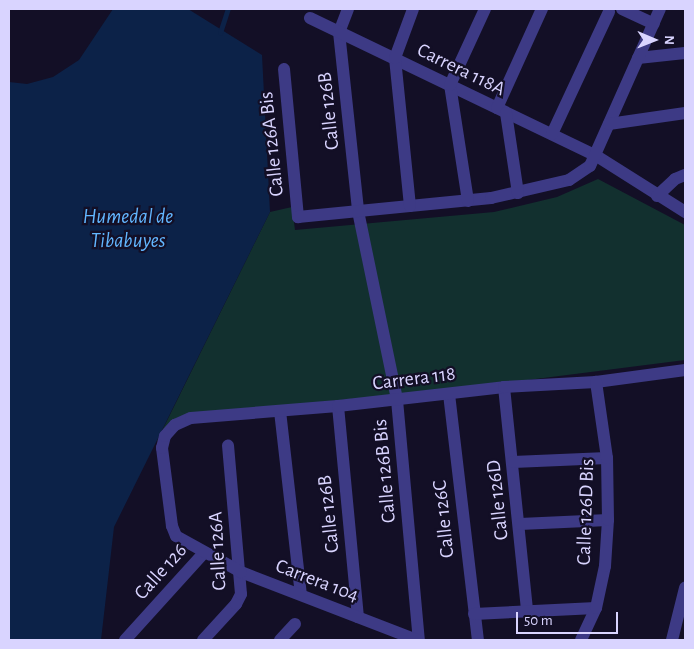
<!DOCTYPE html>
<style>
body{margin:0}
#map{position:relative;width:694px;height:649px;overflow:hidden;background:#130f26;font-family:"Alegreya Sans",sans-serif}
div>[style]{position:absolute}
[style*='--x']{left:calc(var(--x)*1px);top:calc(var(--y)*1px);width:calc(var(--w)*1px);rotate:calc(var(--a)*1deg)}
.green>*{inset:0;background:#12302f}
.water>*{inset:0;background:#0c2248}
.stream>*{height:4.5px;margin:-2.25px;padding:0 2.25px;transform-origin:2.25px;border-radius:2.25px;background:#0c2248}
.street>*{height:12px;margin:-6px;padding:0 6px;transform-origin:6px;border-radius:6px;background:#3d3a85}
span{translate:-50% -50%;white-space:nowrap;text-align:center;line-height:1.15;-webkit-text-stroke:4.5px #130f26;paint-order:stroke}
.street-label{font-size:20px;color:#d9d4ff}
.water-label{font-size:21px;color:#62b6ff;font-style:italic}
.frame{position:absolute;inset:0;border:10px solid #d9d4ff;pointer-events:none}
.north{position:absolute;left:629px;top:15px;width:50px;height:50px;-webkit-text-stroke:4px #130f26;paint-order:stroke;rotate:91deg;font-size:14px;font-weight:700;line-height:20px;text-align:center;color:#d9d4ff}
.north::after{content:'';display:block;margin:auto;width:18px;height:22px;background:#d9d4ff;clip-path:polygon(50% 0,100% 100%,50% 72%,0 100%)}
.scale{position:absolute;left:516px;top:612px;width:102px;height:22px;box-sizing:border-box;border:2px solid #d9d4ff;border-top:0;padding-left:6px;font-size:15px;line-height:18px;white-space:nowrap;color:#d9d4ff;-webkit-text-stroke:4px #130f26;paint-order:stroke}
</style>
<div id="map">
<div class="green">
<i style="clip-path:polygon(598px 179px,685px 225px,685px 360px,473px 387px,189px 415px,157px 441px,270px 212px,292px 207px,295px 230px,494px 212px,557px 197px)"></i>
</div>
<div class="water">
<i style="clip-path:polygon(113px 9px,188px 9px,262px 55px,270px 212px,114px 527px,101px 640px,9px 640px,9px 82px,27px 84px,53px 77px,79px 60px)"></i>
</div>
<div class="stream">
<i style="--x:220;--y:33;--w:25;--a:-72"></i>
</div>
<div class="street">
<i style="--x:348;--y:9;--w:25;--a:111"></i>
<i style="--x:339;--y:32;--w:180;--a:83.9"></i>
<i style="--x:358;--y:211;--w:193;--a:78.3"></i>
<i style="--x:397;--y:400;--w:241;--a:84.8"></i>
<i style="--x:622;--y:9;--w:35;--a:25"></i>
<i style="--x:310;--y:18;--w:316;--a:25.7"></i>
<i style="--x:595;--y:155;--w:107;--a:32.3"></i>
<i style="--x:638;--y:58;--w:47;--a:-6.1"></i>
<i style="--x:284;--y:69;--w:149;--a:84.6"></i>
<i style="--x:298;--y:217;--w:194;--a:-5.6"></i>
<i style="--x:491;--y:198;--w:80;--a:-13"></i>
<i style="--x:569;--y:180;--w:25;--a:-34"></i>
<i style="--x:590;--y:166;--w:172;--a:-66"></i>
<i style="--x:497;--y:108;--w:109;--a:-65.6"></i>
<i style="--x:506;--y:113;--w:81;--a:81.5"></i>
<i style="--x:609;--y:124;--w:77;--a:-8.2"></i>
<i style="--x:552;--y:134;--w:135;--a:-65"></i>
<i style="--x:657;--y:196;--w:25;--a:-43"></i>
<i style="--x:675;--y:179;--w:11;--a:-22"></i>
<i style="--x:468;--y:201;--w:117;--a:-98.8"></i>
<i style="--x:450;--y:85;--w:84;--a:-65.3"></i>
<i style="--x:410;--y:206;--w:149;--a:-95.8"></i>
<i style="--x:395;--y:58;--w:52;--a:-69.8"></i>
<i style="--x:504;--y:387;--w:224;--a:84.1"></i>
<i style="--x:449;--y:394;--w:248;--a:83.3"></i>
<i style="--x:338;--y:406;--w:212;--a:84.6"></i>
<i style="--x:280;--y:411;--w:184;--a:83.5"></i>
<i style="--x:513;--y:462;--w:94;--a:-2.4"></i>
<i style="--x:520;--y:524;--w:88;--a:-2.6"></i>
<i style="--x:474;--y:614;--w:122;--a:-2.8"></i>
<i style="--x:125;--y:640;--w:118;--a:-47.8"></i>
<i style="--x:203;--y:640;--w:49;--a:-47.5"></i>
<i style="--x:236;--y:604;--w:11;--a:-63"></i>
<i style="--x:241;--y:594;--w:149;--a:-95"></i>
<i style="--x:280;--y:640;--w:22;--a:-47"></i>
<i style="--x:417;--y:640;--w:189;--a:-158.9"></i>
<i style="--x:241;--y:572;--w:74;--a:-151"></i>
<i style="--x:176;--y:536;--w:11;--a:-112"></i>
<i style="--x:172;--y:526;--w:79;--a:-97.3"></i>
<i style="--x:162;--y:448;--w:12;--a:-76"></i>
<i style="--x:165;--y:436;--w:15;--a:-48"></i>
<i style="--x:175;--y:425;--w:17;--a:-24"></i>
<i style="--x:191;--y:418;--w:147;--a:-4.7"></i>
<i style="--x:338;--y:406;--w:167;--a:-6.5"></i>
<i style="--x:504;--y:387;--w:92;--a:-3.1"></i>
<i style="--x:596;--y:382;--w:90;--a:-7.7"></i>
<i style="--x:581;--y:640;--w:35;--a:-65"></i>
<i style="--x:596;--y:608;--w:43;--a:-77.9"></i>
<i style="--x:605;--y:566;--w:46;--a:-86.3"></i>
<i style="--x:608;--y:520;--w:62;--a:-90.9"></i>
<i style="--x:607;--y:458;--w:77;--a:-98.2"></i>
<i style="--x:672;--y:640;--w:54;--a:-76"></i>
</div>
<div class="street-label">
<span style="left:461px;top:70px;rotate:26deg">Carrera 118A</span>
<span style="left:329px;top:111px;rotate:-96deg">Calle 126B</span>
<span style="left:272px;top:144px;rotate:-96deg">Calle 126A Bis</span>
<span style="left:414px;top:379px;rotate:-7deg">Carrera 118</span>
<span style="left:385px;top:471px;rotate:-95deg">Calle 126B Bis</span>
<span style="left:498px;top:500px;rotate:-96deg">Calle 126D</span>
<span style="left:586px;top:512px;rotate:-88deg">Calle 126D Bis</span>
<span style="left:329px;top:514px;rotate:-96deg">Calle 126B</span>
<span style="left:444px;top:519px;rotate:-96deg">Calle 126C</span>
<span style="left:218px;top:551px;rotate:-93deg">Calle 126A</span>
<span style="left:161px;top:572px;rotate:-48deg">Calle 126</span>
<span style="left:317px;top:581px;rotate:21deg">Carrera 104</span>
</div>
<div class="water-label">
<span style="left:128px;top:229px">Humedal de<br>Tibabuyes</span>
</div>
<div class="frame"></div>
<div class="north">N</div>
<div class="scale">50 m</div>
</div>
